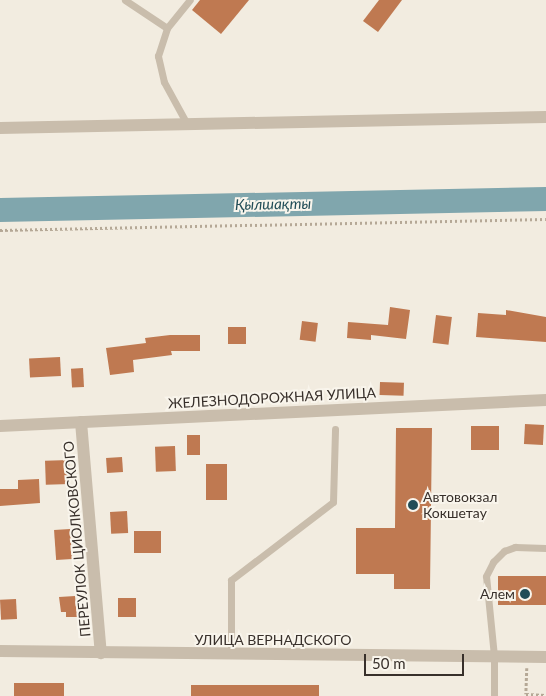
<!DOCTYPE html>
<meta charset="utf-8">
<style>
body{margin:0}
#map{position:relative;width:546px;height:696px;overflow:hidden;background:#f2ece0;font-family:Lato,sans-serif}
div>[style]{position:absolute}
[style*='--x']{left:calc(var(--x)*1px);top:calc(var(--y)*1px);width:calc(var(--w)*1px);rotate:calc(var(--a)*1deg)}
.river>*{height:24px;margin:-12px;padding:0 12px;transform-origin:12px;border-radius:12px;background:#80a6ad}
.building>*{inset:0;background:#bf7951;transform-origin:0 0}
.path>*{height:2.5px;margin-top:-1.25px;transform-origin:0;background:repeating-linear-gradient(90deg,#b5a896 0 2.5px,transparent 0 5px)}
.service>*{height:7px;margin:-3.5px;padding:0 3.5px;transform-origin:3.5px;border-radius:3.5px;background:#c9bdac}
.minor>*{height:12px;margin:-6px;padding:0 6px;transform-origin:6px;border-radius:6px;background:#c9bdac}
.tertiary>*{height:12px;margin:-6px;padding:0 6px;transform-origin:6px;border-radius:6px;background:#c9bdac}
.dots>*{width:14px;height:14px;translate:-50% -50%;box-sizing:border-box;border:2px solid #f9f5ec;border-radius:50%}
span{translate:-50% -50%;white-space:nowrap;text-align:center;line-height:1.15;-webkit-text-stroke:4px #f9f5ec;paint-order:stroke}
.street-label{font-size:14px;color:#38302b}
.poi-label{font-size:14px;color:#38302b}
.left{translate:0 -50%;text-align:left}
.right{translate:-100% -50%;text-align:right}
.water-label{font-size:15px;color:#224d57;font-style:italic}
.scale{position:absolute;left:364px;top:654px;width:100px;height:22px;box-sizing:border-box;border:2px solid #38302b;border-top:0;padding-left:6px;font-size:15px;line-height:18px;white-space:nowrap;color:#38302b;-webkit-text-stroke:4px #f9f5ec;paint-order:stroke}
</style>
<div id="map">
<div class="river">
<i style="--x:0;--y:210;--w:546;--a:-1.15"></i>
</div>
<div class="building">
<i style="clip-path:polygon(200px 0,249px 0,221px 34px,192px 10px)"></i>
<i style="clip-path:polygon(379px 0,402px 0,378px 32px,363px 21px)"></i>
<i style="clip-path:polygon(390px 307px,410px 310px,406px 339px,371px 335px,371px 340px,347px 338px,348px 322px,388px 325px)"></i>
<i style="clip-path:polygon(506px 310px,546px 317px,546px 342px,476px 337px,478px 313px,506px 315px)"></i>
<i style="left:436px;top:315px;width:16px;height:28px;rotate:7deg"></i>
<i style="left:302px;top:321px;width:16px;height:19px;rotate:7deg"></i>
<i style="left:228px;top:327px;width:18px;height:17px"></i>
<i style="clip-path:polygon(170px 335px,200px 335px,200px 351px,171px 351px,172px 355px,133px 360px,134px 372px,110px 375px,106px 348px,146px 343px,145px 338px)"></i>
<i style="left:60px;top:357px;width:19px;height:31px;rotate:87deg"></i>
<i style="left:83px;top:368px;width:19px;height:12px;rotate:87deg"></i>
<i style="left:380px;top:382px;width:24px;height:13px;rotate:2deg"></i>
<i style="left:525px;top:424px;width:19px;height:20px;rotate:3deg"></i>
<i style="left:471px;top:426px;width:28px;height:24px"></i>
<i style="clip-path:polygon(396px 428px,432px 428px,430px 589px,394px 589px,394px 574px,356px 574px,356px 528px,395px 528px)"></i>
<i style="left:187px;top:435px;width:13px;height:20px"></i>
<i style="left:175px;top:446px;width:25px;height:20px;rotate:88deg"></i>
<i style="left:122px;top:457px;width:15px;height:16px;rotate:86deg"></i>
<i style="left:69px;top:460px;width:24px;height:24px;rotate:88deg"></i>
<i style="left:206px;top:464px;width:21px;height:36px"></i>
<i style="clip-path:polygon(39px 479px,40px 503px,0 506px,0 489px,18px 489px,18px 480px)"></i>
<i style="left:127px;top:511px;width:22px;height:17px;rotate:87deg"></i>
<i style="left:70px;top:529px;width:30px;height:16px;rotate:86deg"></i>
<i style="left:134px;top:531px;width:27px;height:22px"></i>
<i style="left:498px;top:576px;width:48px;height:29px"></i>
<i style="clip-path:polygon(75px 596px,77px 617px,66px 617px,66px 612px,61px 612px,59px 597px)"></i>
<i style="left:118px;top:598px;width:18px;height:19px"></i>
<i style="left:16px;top:599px;width:20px;height:16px;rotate:87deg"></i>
<i style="left:64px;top:683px;width:13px;height:50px;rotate:90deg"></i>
<i style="left:319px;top:685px;width:11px;height:128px;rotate:90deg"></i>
</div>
<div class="path">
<i style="--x:0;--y:230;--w:546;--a:-1.15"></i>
<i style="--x:527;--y:668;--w:26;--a:92"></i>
<i style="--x:526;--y:694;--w:20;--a:3"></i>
</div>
<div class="service">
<i style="--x:125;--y:0;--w:50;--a:33.7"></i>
<i style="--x:187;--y:124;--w:48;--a:-118.7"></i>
<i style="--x:164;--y:82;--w:27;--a:-103"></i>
<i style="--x:158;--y:56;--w:29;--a:-72"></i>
<i style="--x:167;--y:28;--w:36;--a:-51"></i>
<i style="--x:231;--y:654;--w:74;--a:-90"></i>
<i style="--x:231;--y:580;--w:128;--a:-37.4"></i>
<i style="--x:333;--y:502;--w:73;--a:-88.4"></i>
<i style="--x:494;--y:696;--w:40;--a:-90"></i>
<i style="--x:494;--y:656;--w:80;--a:-95.7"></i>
<i style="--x:486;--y:576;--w:16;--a:-63"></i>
<i style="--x:493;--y:562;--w:16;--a:-45"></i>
<i style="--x:504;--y:551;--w:12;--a:-20"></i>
<i style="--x:515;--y:547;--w:31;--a:2"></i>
</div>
<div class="minor">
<i style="--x:81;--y:422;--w:232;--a:85.1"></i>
<i style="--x:0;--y:426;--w:547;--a:-2.73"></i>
</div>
<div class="tertiary">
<i style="--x:0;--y:128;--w:546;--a:-1.15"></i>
<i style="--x:0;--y:651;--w:546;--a:0.63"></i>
</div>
<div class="dots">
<i style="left:413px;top:505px;background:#224d57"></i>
<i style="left:525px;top:594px;background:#224d57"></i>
</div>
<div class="street-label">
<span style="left:272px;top:398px;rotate:-3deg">ЖЕЛЕЗНОДОРОЖНАЯ УЛИЦА</span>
<span style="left:77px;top:539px;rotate:-95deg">ПЕРЕУЛОК ЦИОЛКОВСКОГО</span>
<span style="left:273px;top:640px">УЛИЦА ВЕРНАДСКОГО</span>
</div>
<div class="poi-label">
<span class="left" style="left:423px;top:505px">Автовокзал<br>Кокшетау</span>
<span class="right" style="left:515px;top:594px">Алем</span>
</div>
<div class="water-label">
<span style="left:273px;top:204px;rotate:-1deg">Қылшақты</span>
</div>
<div class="scale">50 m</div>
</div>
